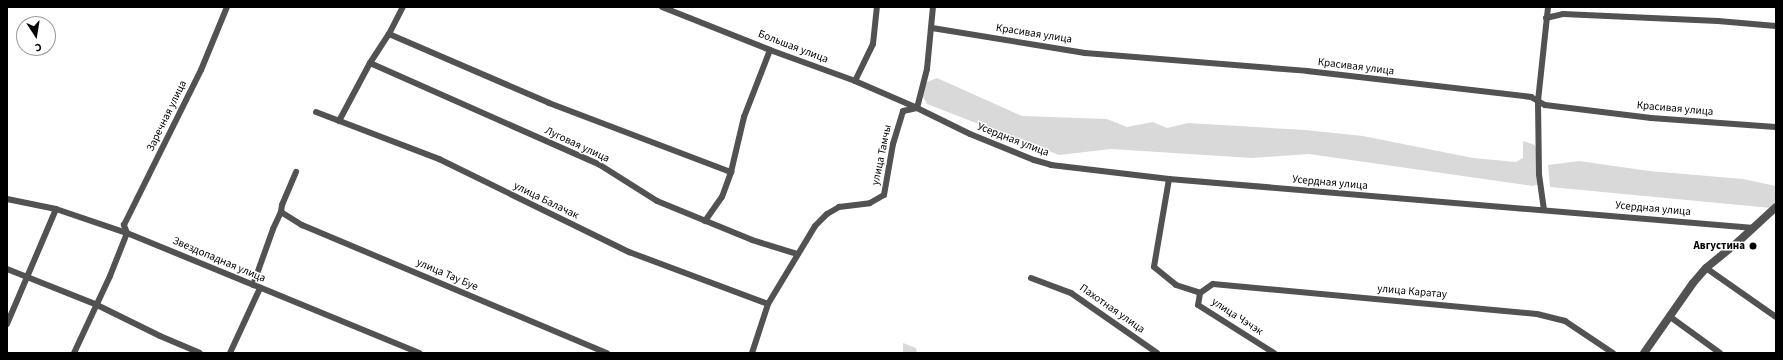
<!DOCTYPE html>
<meta charset="utf-8">
<style>
body{margin:0}
#map{position:relative;width:1783px;height:360px;overflow:hidden;background:#fff;font-family:"Source Sans 3",sans-serif}
div>[style]{position:absolute}
[style*='--x']{left:calc(var(--x)*1px);top:calc(var(--y)*1px);width:calc(var(--w)*1px);rotate:calc(var(--a)*1deg)}
.green>*{inset:0;background:#d9d9d9}
.minor>*{height:6px;margin:-3px;padding:0 3px;transform-origin:3px;border-radius:3px;background:#525252}
.tertiary>*{height:8px;margin:-4px;padding:0 4px;transform-origin:4px;border-radius:4px;background:#525252}
.dots>*{width:11px;height:11px;translate:-50% -50%;box-sizing:border-box;border:2px solid #fff;border-radius:50%}
span{translate:-50% -50%;white-space:nowrap;text-align:center;line-height:1.15;-webkit-text-stroke:3px #fff;paint-order:stroke}
.street-label{font-size:11px;color:#000}
.poi-label{font-size:11px;color:#000;font-weight:700}
.right{translate:-100% -50%;text-align:right}
.frame{position:absolute;inset:0;border:8px solid #000;pointer-events:none}
.north{position:absolute;left:16px;top:16px;width:40px;height:40px;box-sizing:border-box;background:#fff;border:1px solid #999;border-radius:50%;rotate:168deg;font-size:11px;font-weight:700;line-height:16px;text-align:center;color:#000}
.north::after{content:'';display:block;margin:auto;width:14px;height:18px;background:#000;clip-path:polygon(50% 0,100% 100%,50% 72%,0 100%)}
</style>
<div id="map">
<div class="green">
<i style="clip-path:polygon(937px 78px,1022px 116px,1107px 119px,1127px 127px,1153px 122px,1167px 128px,1188px 123px,1305px 130px,1363px 136px,1473px 158px,1516px 162px,1523px 158px,1523px 141px,1535px 145px,1542px 183px,1533px 186px,1309px 154px,1252px 158px,1111px 149px,1059px 155px,927px 104px,921px 93px,925px 83px)"></i>
<i style="clip-path:polygon(1579px 161px,1649px 171px,1743px 179px,1776px 186px,1776px 202px,1771px 208px,1550px 187px,1548px 165px)"></i>
<i style="clip-path:polygon(903px 343px,916px 348px,917px 353px,903px 353px)"></i>
</div>
<div class="minor">
<i style="--x:662;--y:7;--w:116;--a:21.7"></i>
<i style="--x:770;--y:50;--w:90;--a:20"></i>
<i style="--x:855;--y:81;--w:68;--a:23.5"></i>
<i style="--x:917;--y:108;--w:59;--a:26.1"></i>
<i style="--x:970;--y:134;--w:69;--a:22.1"></i>
<i style="--x:1034;--y:160;--w:18;--a:16"></i>
<i style="--x:1051;--y:165;--w:119;--a:6.8"></i>
<i style="--x:1169;--y:179;--w:587;--a:4.79"></i>
<i style="--x:1546;--y:18;--w:17;--a:-13"></i>
<i style="--x:1563;--y:14;--w:155;--a:2.6"></i>
<i style="--x:1718;--y:21;--w:58;--a:4.9"></i>
<i style="--x:932;--y:28;--w:155;--a:9.3"></i>
<i style="--x:1085;--y:53;--w:223;--a:4.6"></i>
<i style="--x:1307;--y:71;--w:226;--a:6.6"></i>
<i style="--x:1531;--y:97;--w:16;--a:30"></i>
<i style="--x:1545;--y:105;--w:107;--a:7"></i>
<i style="--x:1651;--y:118;--w:125;--a:4.1"></i>
<i style="--x:389;--y:34;--w:174;--a:23.3"></i>
<i style="--x:549;--y:103;--w:195;--a:20.8"></i>
<i style="--x:370;--y:63;--w:252;--a:23.9"></i>
<i style="--x:600;--y:165;--w:67;--a:32.3"></i>
<i style="--x:657;--y:201;--w:103;--a:22.3"></i>
<i style="--x:752;--y:240;--w:47;--a:17.3"></i>
<i style="--x:855;--y:81;--w:41;--a:-64.1"></i>
<i style="--x:873;--y:44;--w:37;--a:-84"></i>
<i style="--x:316;--y:112;--w:132;--a:20.9"></i>
<i style="--x:439;--y:159;--w:212;--a:26.1"></i>
<i style="--x:629;--y:252;--w:148;--a:20.5"></i>
<i style="--x:339;--y:121;--w:66;--a:-61.9"></i>
<i style="--x:370;--y:63;--w:35;--a:-57"></i>
<i style="--x:389;--y:34;--w:30;--a:-63"></i>
<i style="--x:1169;--y:179;--w:89;--a:99.7"></i>
<i style="--x:1154;--y:267;--w:28;--a:39"></i>
<i style="--x:1176;--y:285;--w:25;--a:18"></i>
<i style="--x:7;--y:199;--w:50;--a:11.5"></i>
<i style="--x:56;--y:209;--w:75;--a:18.7"></i>
<i style="--x:127;--y:233;--w:316;--a:22.3"></i>
<i style="--x:1544;--y:210;--w:36;--a:-98"></i>
<i style="--x:1539;--y:174;--w:73;--a:-90.8"></i>
<i style="--x:1538;--y:101;--w:95;--a:-83.9"></i>
<i style="--x:281;--y:212;--w:25;--a:32"></i>
<i style="--x:302;--y:225;--w:331;--a:22.8"></i>
<i style="--x:705;--y:221;--w:29;--a:-55"></i>
<i style="--x:722;--y:197;--w:27;--a:-70"></i>
<i style="--x:731;--y:172;--w:57;--a:-76.7"></i>
<i style="--x:744;--y:117;--w:72;--a:-68.8"></i>
<i style="--x:1706;--y:268;--w:85;--a:35"></i>
<i style="--x:7;--y:269;--w:95;--a:21.7"></i>
<i style="--x:95;--y:304;--w:72;--a:26.2"></i>
<i style="--x:160;--y:336;--w:43;--a:23"></i>
<i style="--x:1031;--y:278;--w:43;--a:20.6"></i>
<i style="--x:1071;--y:293;--w:105;--a:34.9"></i>
<i style="--x:253;--y:285;--w:59;--a:-70.3"></i>
<i style="--x:273;--y:229;--w:19;--a:-65"></i>
<i style="--x:281;--y:212;--w:7;--a:-82"></i>
<i style="--x:282;--y:205;--w:36;--a:-67"></i>
<i style="--x:1200;--y:293;--w:16;--a:-35"></i>
<i style="--x:1213;--y:284;--w:325;--a:5.3"></i>
<i style="--x:1537;--y:314;--w:29;--a:14"></i>
<i style="--x:1565;--y:321;--w:58;--a:33.7"></i>
<i style="--x:1200;--y:293;--w:12;--a:99"></i>
<i style="--x:1198;--y:305;--w:90;--a:32.3"></i>
<i style="--x:1669;--y:316;--w:63;--a:36"></i>
<i style="--x:7;--y:324;--w:125;--a:-66.9"></i>
<i style="--x:74;--y:353;--w:85;--a:-64.9"></i>
<i style="--x:110;--y:276;--w:46;--a:-68.4"></i>
<i style="--x:127;--y:233;--w:9;--a:-111"></i>
<i style="--x:124;--y:225;--w:173;--a:-63.6"></i>
<i style="--x:201;--y:70;--w:68;--a:-67.6"></i>
<i style="--x:230;--y:353;--w:72;--a:-65.2"></i>
<i style="--x:752;--y:353;--w:52;--a:-71.9"></i>
<i style="--x:768;--y:304;--w:91;--a:-58.9"></i>
<i style="--x:815;--y:226;--w:17;--a:-45"></i>
<i style="--x:827;--y:214;--w:14;--a:-30"></i>
<i style="--x:839;--y:207;--w:31;--a:-7"></i>
<i style="--x:870;--y:203;--w:16;--a:-30"></i>
<i style="--x:884;--y:195;--w:52;--a:-80"></i>
<i style="--x:893;--y:144;--w:34;--a:-73"></i>
<i style="--x:903;--y:111;--w:14;--a:-12"></i>
<i style="--x:917;--y:108;--w:40;--a:-75.6"></i>
<i style="--x:927;--y:69;--w:62;--a:-84.5"></i>
</div>
<div class="tertiary">
<i style="--x:1644;--y:353;--w:85;--a:-55"></i>
<i style="--x:1693;--y:283;--w:20;--a:-49"></i>
<i style="--x:1706;--y:268;--w:43;--a:-39.3"></i>
<i style="--x:1739;--y:241;--w:50;--a:-42.6"></i>
</div>
<div class="dots">
<i style="left:1753px;top:246px;background:#000"></i>
</div>
<div class="street-label">
<span style="left:1034px;top:34px;rotate:9deg">Красивая улица</span>
<span style="left:793px;top:47px;rotate:21deg">Большая улица</span>
<span style="left:1356px;top:67px;rotate:7deg">Красивая улица</span>
<span style="left:1675px;top:109px;rotate:5deg">Красивая улица</span>
<span style="left:167px;top:116px;rotate:-64deg">Заречная улица</span>
<span style="left:1013px;top:140px;rotate:21deg">Усердная улица</span>
<span style="left:577px;top:145px;rotate:25deg">Луговая улица</span>
<span style="left:882px;top:155px;rotate:-78deg">улица Тамчы</span>
<span style="left:1330px;top:183px;rotate:5deg">Усердная улица</span>
<span style="left:546px;top:201px;rotate:26deg">улица Балачак</span>
<span style="left:1653px;top:209px;rotate:5deg">Усердная улица</span>
<span style="left:219px;top:260px;rotate:23deg">Звездопадная улица</span>
<span style="left:447px;top:275px;rotate:23deg">улица Тау Буе</span>
<span style="left:1412px;top:292px;rotate:5deg">улица Каратау</span>
<span style="left:1112px;top:309px;rotate:35deg">Пахотная улица</span>
<span style="left:1237px;top:317px;rotate:33deg">улица Чэчэк</span>
</div>
<div class="poi-label">
<span class="right" style="left:1745px;top:246px">Августина</span>
</div>
<div class="frame"></div>
<div class="north">С</div>
</div>
